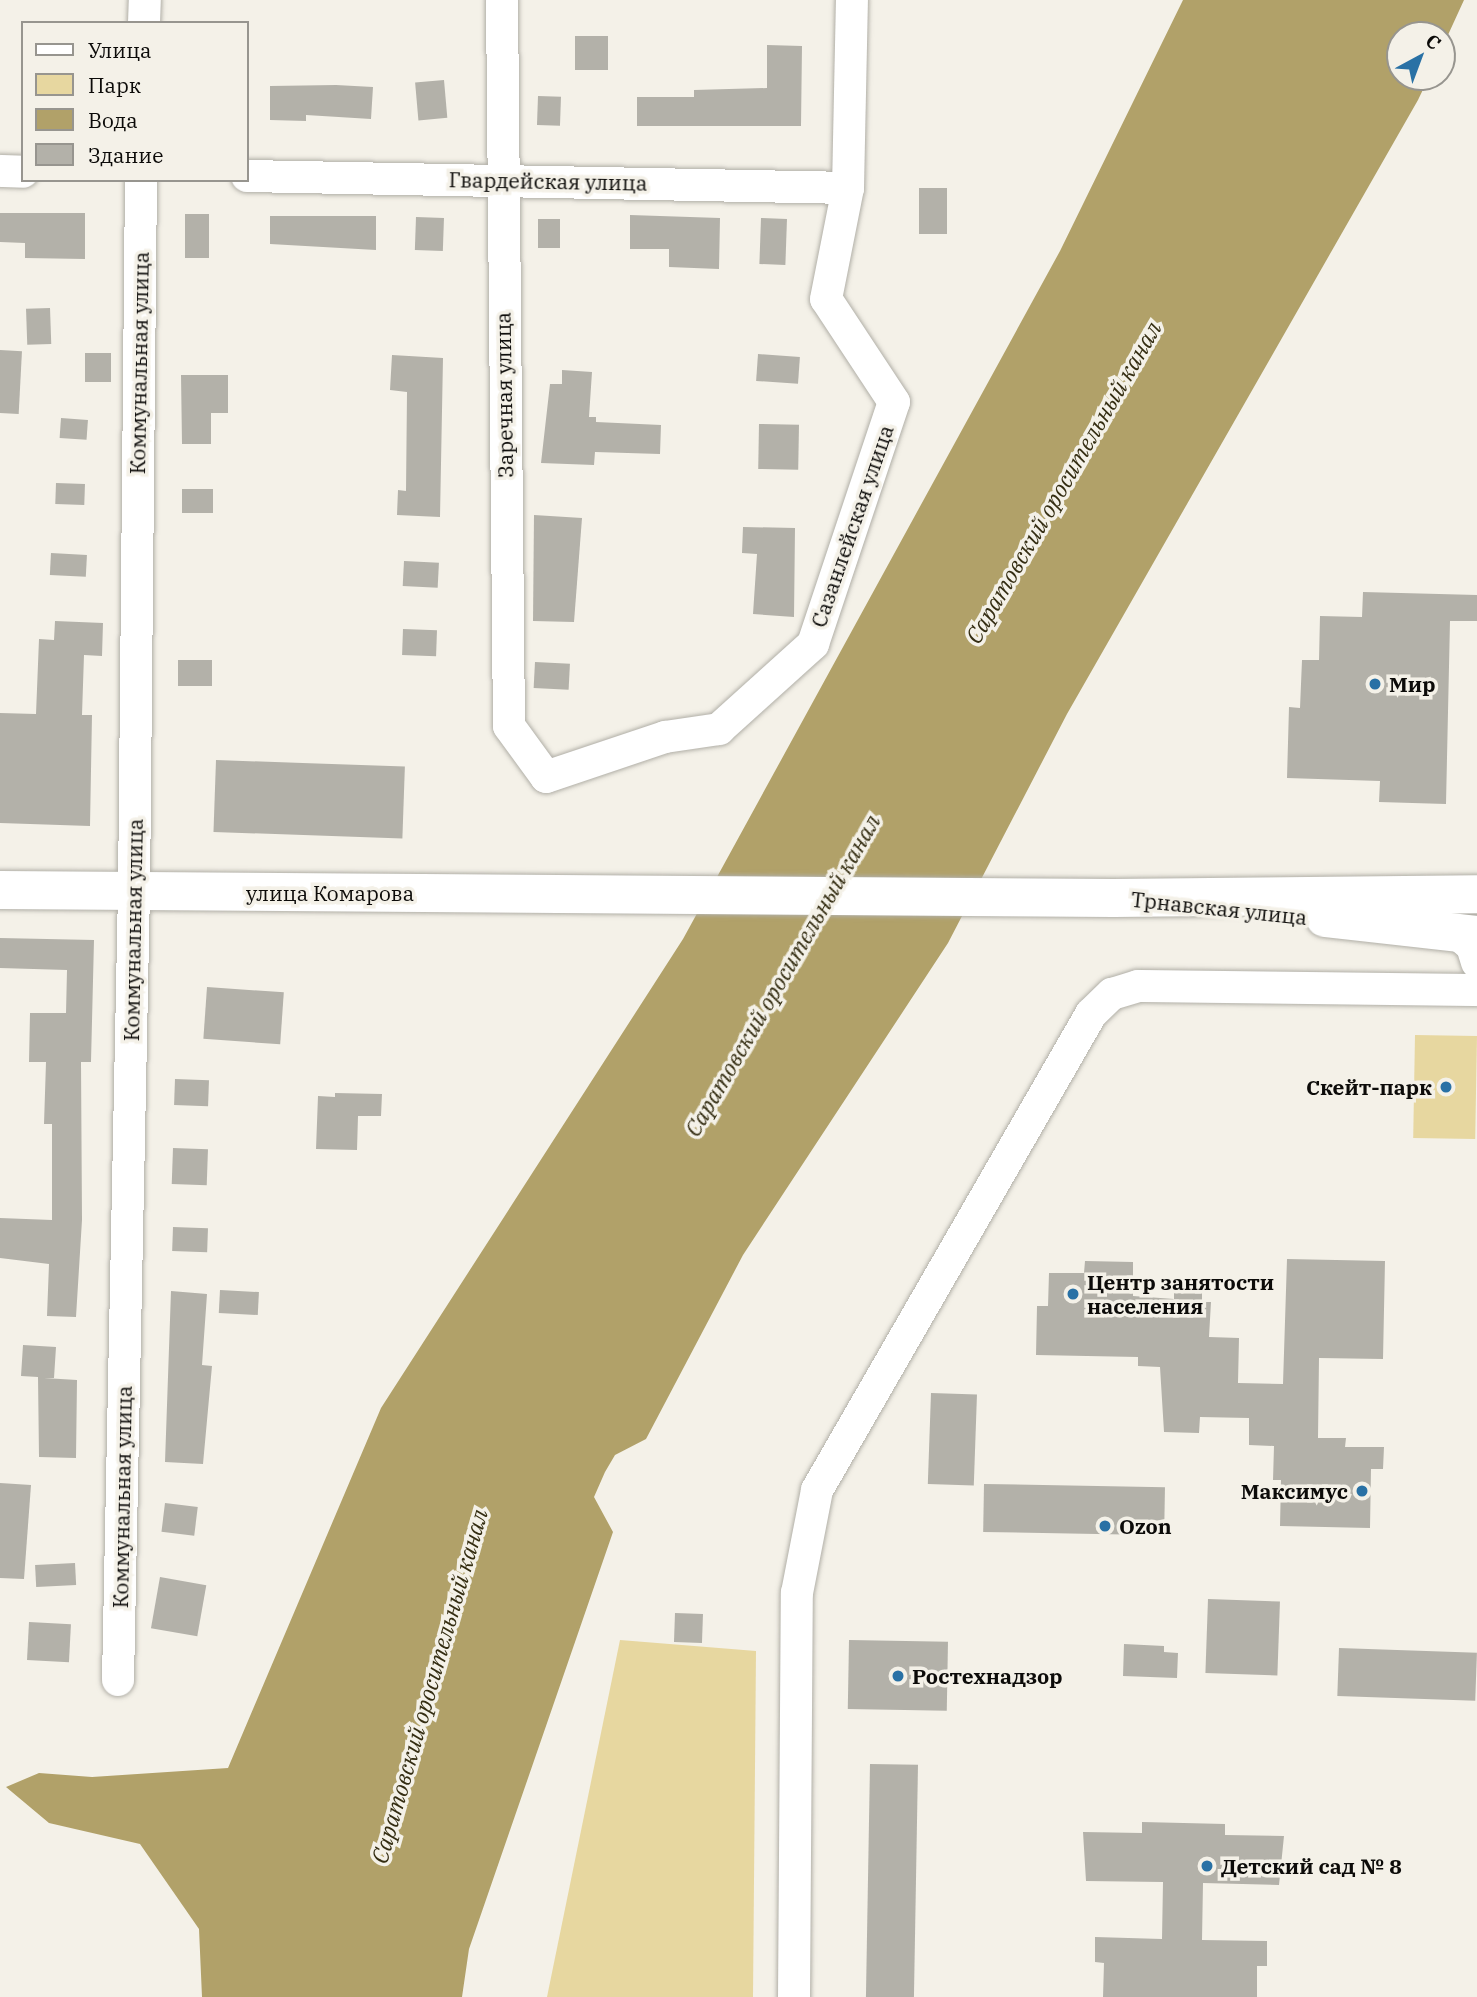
<!DOCTYPE html>
<meta charset="utf-8">
<style>
body{margin:0}
#map{position:relative;width:1477px;height:1997px;overflow:hidden;background:#f4f1e8;font-family:"IBM Plex Serif",serif}
div>[style]{position:absolute}
[style*='--x']{left:calc(var(--x)*1px);top:calc(var(--y)*1px);width:calc(var(--w)*1px);rotate:calc(var(--a)*1deg)}
.green>*{inset:0;background:#e7d7a0;transform-origin:0 0}
.water>*{inset:0;background:#b1a169}
.building>*{inset:0;background:#b3b1a9;transform-origin:0 0}
.roads{filter:drop-shadow(0 0 2px #b1afa7) drop-shadow(0 0 2px #b1afa7)}
.street>*{height:32px;margin:-16px;padding:0 16px;transform-origin:16px;border-radius:16px;background:#fff}
.secondary>*{height:38px;margin:-19px;padding:0 19px;transform-origin:19px;border-radius:19px;background:#fff}
.dots>*{width:19px;height:19px;translate:-50% -50%;box-sizing:border-box;border:4px solid #f4f1e8;border-radius:50%}
span{translate:-50% -50%;white-space:nowrap;text-align:center;line-height:1.15;-webkit-text-stroke:7px #f4f1e8;paint-order:stroke}
.street-label{font-size:21px;color:#0c0b09}
.poi-label{font-size:21px;color:#0c0b09;font-weight:700}
.left{translate:0 -50%;text-align:left}
.right{translate:-100% -50%;text-align:right}
.water-label{font-size:23px;color:#342d12;font-style:italic}
.legend{position:absolute;left:21px;top:21px;width:228px;height:161px;box-sizing:border-box;background:#f4f1e8;border:2px solid #97958f;margin:0;padding:9px 12px;list-style:none;font-size:21px;color:#0c0b09}
.legend li{display:flex;align-items:center;gap:14px;height:35px}
.legend b{width:35px;border:2px solid #97958f}
.north{position:absolute;left:1386px;top:21px;width:70px;height:70px;box-sizing:border-box;background:#f4f1e8;border:2px solid #97958f;border-radius:50%;rotate:41deg;font-size:19px;font-weight:700;line-height:28px;text-align:center;color:#0c0b09}
.north::after{content:'';display:block;margin:auto;width:24px;height:32px;background:#2971a5;clip-path:polygon(50% 0,100% 100%,50% 72%,0 100%)}
</style>
<div id="map">
<div class="green">
<i style="left:1415px;top:1035px;width:62px;height:103px;rotate:1deg"></i>
<i style="clip-path:polygon(620px 1640px,756px 1651px,753px 1997px,547px 1997px)"></i>
</div>
<div class="water">
<i style="clip-path:polygon(1183px 0,1464px 0,1442px 48px,1442px 35px,1400px 35px,1400px 77px,1429px 77px,1418px 100px,1067px 714px,948px 943px,743px 1255px,646px 1439px,615px 1455px,605px 1472px,594px 1497px,613px 1532px,469px 1949px,462px 1997px,202px 1997px,199px 1929px,140px 1844px,49px 1823px,6px 1787px,39px 1773px,92px 1777px,228px 1768px,381px 1408px,683px 939px,1060px 251px)"></i>
</div>
<div class="building">
<i style="left:575px;top:36px;width:33px;height:34px"></i>
<i style="clip-path:polygon(767px 45px,802px 46px,801px 126px,637px 126px,637px 97px,694px 97px,694px 90px,767px 88px)"></i>
<i style="left:444px;top:80px;width:38px;height:29px;rotate:85deg"></i>
<i style="clip-path:polygon(336px 85px,373px 87px,371px 119px,306px 115px,306px 121px,270px 120px,270px 86px)"></i>
<i style="left:538px;top:96px;width:23px;height:29px;rotate:2deg"></i>
<i style="left:919px;top:188px;width:28px;height:46px"></i>
<i style="clip-path:polygon(0 213px,85px 213px,85px 259px,25px 258px,25px 243px,0 242px)"></i>
<i style="left:185px;top:214px;width:24px;height:44px"></i>
<i style="clip-path:polygon(630px 215px,720px 218px,719px 269px,669px 267px,669px 249px,630px 249px)"></i>
<i style="clip-path:polygon(270px 216px,376px 216px,376px 250px,270px 244px)"></i>
<i style="left:416px;top:217px;width:28px;height:33px;rotate:2deg"></i>
<i style="left:761px;top:218px;width:26px;height:46px;rotate:2deg"></i>
<i style="left:538px;top:219px;width:22px;height:29px"></i>
<i style="left:50px;top:308px;width:36px;height:24px;rotate:88deg"></i>
<i style="left:0;top:350px;width:22px;height:63px;rotate:3deg"></i>
<i style="left:85px;top:353px;width:26px;height:29px"></i>
<i style="left:758px;top:354px;width:42px;height:27px;rotate:4deg"></i>
<i style="clip-path:polygon(392px 355px,443px 358px,440px 517px,397px 515px,398px 490px,406px 491px,407px 392px,390px 390px)"></i>
<i style="clip-path:polygon(562px 370px,592px 372px,589px 417px,596px 417px,596px 422px,661px 425px,660px 454px,595px 452px,594px 465px,541px 463px,550px 384px,562px 384px)"></i>
<i style="clip-path:polygon(181px 375px,228px 375px,228px 413px,211px 413px,211px 444px,182px 444px)"></i>
<i style="left:61px;top:418px;width:27px;height:20px;rotate:4deg"></i>
<i style="left:759px;top:424px;width:40px;height:45px;rotate:1deg"></i>
<i style="left:56px;top:483px;width:29px;height:21px;rotate:2deg"></i>
<i style="left:182px;top:489px;width:31px;height:24px"></i>
<i style="clip-path:polygon(534px 515px,582px 518px,574px 622px,533px 621px)"></i>
<i style="clip-path:polygon(743px 527px,795px 528px,794px 617px,753px 614px,757px 554px,742px 553px)"></i>
<i style="left:51px;top:553px;width:36px;height:22px;rotate:3deg"></i>
<i style="left:404px;top:561px;width:35px;height:25px;rotate:3deg"></i>
<i style="clip-path:polygon(1363px 592px,1477px 595px,1477px 621px,1450px 621px,1446px 804px,1379px 802px,1380px 781px,1287px 778px,1289px 707px,1300px 708px,1302px 660px,1319px 660px,1320px 616px,1362px 617px)"></i>
<i style="clip-path:polygon(55px 621px,103px 623px,102px 656px,84px 655px,82px 715px,92px 715px,90px 826px,0 823px,0 713px,36px 714px,39px 639px,54px 640px)"></i>
<i style="left:403px;top:629px;width:34px;height:26px;rotate:2deg"></i>
<i style="left:178px;top:660px;width:34px;height:26px"></i>
<i style="left:535px;top:662px;width:35px;height:26px;rotate:3deg"></i>
<i style="left:216px;top:760px;width:189px;height:72px;rotate:2deg"></i>
<i style="clip-path:polygon(0 938px,94px 940px,91px 1062px,81px 1062px,82px 1220px,76px 1317px,47px 1316px,49px 1264px,0 1258px,0 1218px,52px 1220px,52px 1124px,44px 1124px,46px 1062px,29px 1062px,30px 1013px,66px 1013px,67px 970px,0 968px)"></i>
<i style="left:207px;top:987px;width:77px;height:52px;rotate:4deg"></i>
<i style="left:175px;top:1079px;width:34px;height:26px;rotate:2deg"></i>
<i style="clip-path:polygon(335px 1093px,382px 1094px,381px 1116px,358px 1116px,357px 1150px,316px 1149px,318px 1096px,335px 1097px)"></i>
<i style="left:173px;top:1148px;width:35px;height:36px;rotate:2deg"></i>
<i style="left:173px;top:1227px;width:35px;height:24px;rotate:2deg"></i>
<i style="clip-path:polygon(1287px 1259px,1385px 1261px,1383px 1359px,1319px 1358px,1318px 1438px,1346px 1438px,1345px 1447px,1384px 1447px,1383px 1469px,1371px 1469px,1370px 1528px,1280px 1526px,1281px 1480px,1273px 1480px,1274px 1446px,1249px 1445px,1249px 1418px,1200px 1417px,1199px 1433px,1164px 1432px,1160px 1367px,1138px 1366px,1138px 1357px,1036px 1355px,1037px 1306px,1048px 1306px,1049px 1273px,1084px 1273px,1085px 1261px,1133px 1262px,1133px 1296px,1174px 1299px,1174px 1291px,1202px 1292px,1202px 1302px,1211px 1302px,1209px 1337px,1239px 1338px,1238px 1383px,1283px 1384px)"></i>
<i style="left:220px;top:1290px;width:39px;height:23px;rotate:3deg"></i>
<i style="clip-path:polygon(171px 1291px,207px 1294px,202px 1365px,212px 1366px,203px 1464px,165px 1462px)"></i>
<i style="clip-path:polygon(23px 1345px,56px 1347px,54px 1378px,44px 1378px,77px 1380px,76px 1458px,39px 1457px,38px 1377px,21px 1376px)"></i>
<i style="left:931px;top:1393px;width:46px;height:91px;rotate:2deg"></i>
<i style="clip-path:polygon(0 1483px,31px 1485px,24px 1579px,0 1578px)"></i>
<i style="left:984px;top:1484px;width:181px;height:48px;rotate:1deg"></i>
<i style="left:165px;top:1503px;width:33px;height:29px;rotate:7deg"></i>
<i style="left:75px;top:1563px;width:22px;height:40px;rotate:87deg"></i>
<i style="left:160px;top:1577px;width:47px;height:52px;rotate:10deg"></i>
<i style="left:1208px;top:1599px;width:72px;height:74px;rotate:2deg"></i>
<i style="left:675px;top:1613px;width:28px;height:29px;rotate:2deg"></i>
<i style="left:29px;top:1622px;width:42px;height:38px;rotate:3deg"></i>
<i style="left:849px;top:1640px;width:99px;height:69px;rotate:1deg"></i>
<i style="clip-path:polygon(1124px 1644px,1164px 1646px,1164px 1652px,1178px 1653px,1177px 1678px,1123px 1676px)"></i>
<i style="left:1339px;top:1648px;width:138px;height:48px;rotate:2deg"></i>
<i style="left:870px;top:1764px;width:48px;height:233px;rotate:1deg"></i>
<i style="clip-path:polygon(1142px 1822px,1225px 1824px,1225px 1835px,1284px 1836px,1279px 1885px,1203px 1883px,1202px 1940px,1267px 1941px,1267px 1966px,1257px 1966px,1257px 1997px,1103px 1997px,1104px 1963px,1095px 1962px,1095px 1937px,1162px 1939px,1163px 1882px,1086px 1881px,1083px 1832px,1142px 1833px)"></i>
</div>
<div class="roads">
<div class="street">
<i style="--x:502;--y:0;--w:726;--a:89.45"></i>
<i style="--x:509;--y:726;--w:63;--a:54"></i>
<i style="--x:546;--y:777;--w:126;--a:-18.6"></i>
<i style="--x:665;--y:737;--w:55;--a:-8.4"></i>
<i style="--x:719;--y:729;--w:127;--a:-42.1"></i>
<i style="--x:813;--y:644;--w:255;--a:-71.5"></i>
<i style="--x:894;--y:402;--w:123;--a:-123.4"></i>
<i style="--x:826;--y:299;--w:113;--a:-78.8"></i>
<i style="--x:848;--y:188;--w:188;--a:-88.8"></i>
<i style="--x:144;--y:23;--w:23;--a:-88"></i>
<i style="--x:0;--y:171;--w:23;--a:2"></i>
<i style="--x:247;--y:176;--w:601;--a:1.14"></i>
<i style="--x:1454;--y:931;--w:23;--a:40"></i>
<i style="--x:1472;--y:946;--w:17;--a:73"></i>
<i style="--x:118;--y:1680;--w:787;--a:-88.84"></i>
<i style="--x:134;--y:893;--w:713;--a:-89.44"></i>
<i style="--x:794;--y:1997;--w:404;--a:-89.6"></i>
<i style="--x:797;--y:1593;--w:105;--a:-79"></i>
<i style="--x:817;--y:1490;--w:549;--a:-60.07"></i>
<i style="--x:1091;--y:1014;--w:29;--a:-44"></i>
<i style="--x:1112;--y:994;--w:27;--a:-17"></i>
<i style="--x:1138;--y:986;--w:339;--a:0.7"></i>
</div>
<div class="secondary">
<i style="--x:0;--y:890;--w:1114;--a:0.41"></i>
<i style="--x:1114;--y:898;--w:363;--a:-0.6"></i>
<i style="--x:1325;--y:918;--w:153;--a:6.4"></i>
</div>
</div>
<div class="dots">
<i style="left:1375px;top:684px;background:#2971a5"></i>
<i style="left:1446px;top:1087px;background:#2971a5"></i>
<i style="left:1073px;top:1294px;background:#2971a5"></i>
<i style="left:1362px;top:1491px;background:#2971a5"></i>
<i style="left:1105px;top:1526px;background:#2971a5"></i>
<i style="left:898px;top:1676px;background:#2971a5"></i>
<i style="left:1207px;top:1866px;background:#2971a5"></i>
</div>
<div class="street-label">
<span style="left:548px;top:181px;rotate:1deg">Гвардейская улица</span>
<span style="left:139px;top:363px;rotate:-89deg">Коммунальная улица</span>
<span style="left:504px;top:395px;rotate:-91deg">Заречная улица</span>
<span style="left:852px;top:526px;rotate:-71deg">Сазанлейская улица</span>
<span style="left:330px;top:893px">улица Комарова</span>
<span style="left:1219px;top:908px;rotate:6deg">Трнавская улица</span>
<span style="left:133px;top:930px;rotate:-89deg">Коммунальная улица</span>
<span style="left:122px;top:1497px;rotate:-89deg">Коммунальная улица</span>
</div>
<div class="poi-label">
<span class="left" style="left:1389px;top:684px">Мир</span>
<span class="right" style="left:1432px;top:1087px">Скейт-парк</span>
<span class="left" style="left:1087px;top:1294px">Центр занятости<br>населения</span>
<span class="right" style="left:1348px;top:1491px">Максимус</span>
<span class="left" style="left:1119px;top:1526px">Ozon</span>
<span class="left" style="left:912px;top:1676px">Ростехнадзор</span>
<span class="left" style="left:1221px;top:1866px">Детский сад № 8</span>
</div>
<div class="water-label">
<span style="left:1063px;top:482px;rotate:-60deg">Саратовский оросительный канал</span>
<span style="left:782px;top:975px;rotate:-60deg">Саратовский оросительный канал</span>
<span style="left:429px;top:1686px;rotate:-74deg">Саратовский оросительный канал</span>
</div>
<ul class="legend">
<li><b style="height:9px;background:#fff"></b>Улица</li>
<li><b style="height:19px;background:#e7d7a0"></b>Парк</li>
<li><b style="height:19px;background:#b1a169"></b>Вода</li>
<li><b style="height:19px;background:#b3b1a9"></b>Здание</li>
</ul>
<div class="north">С</div>
</div>
